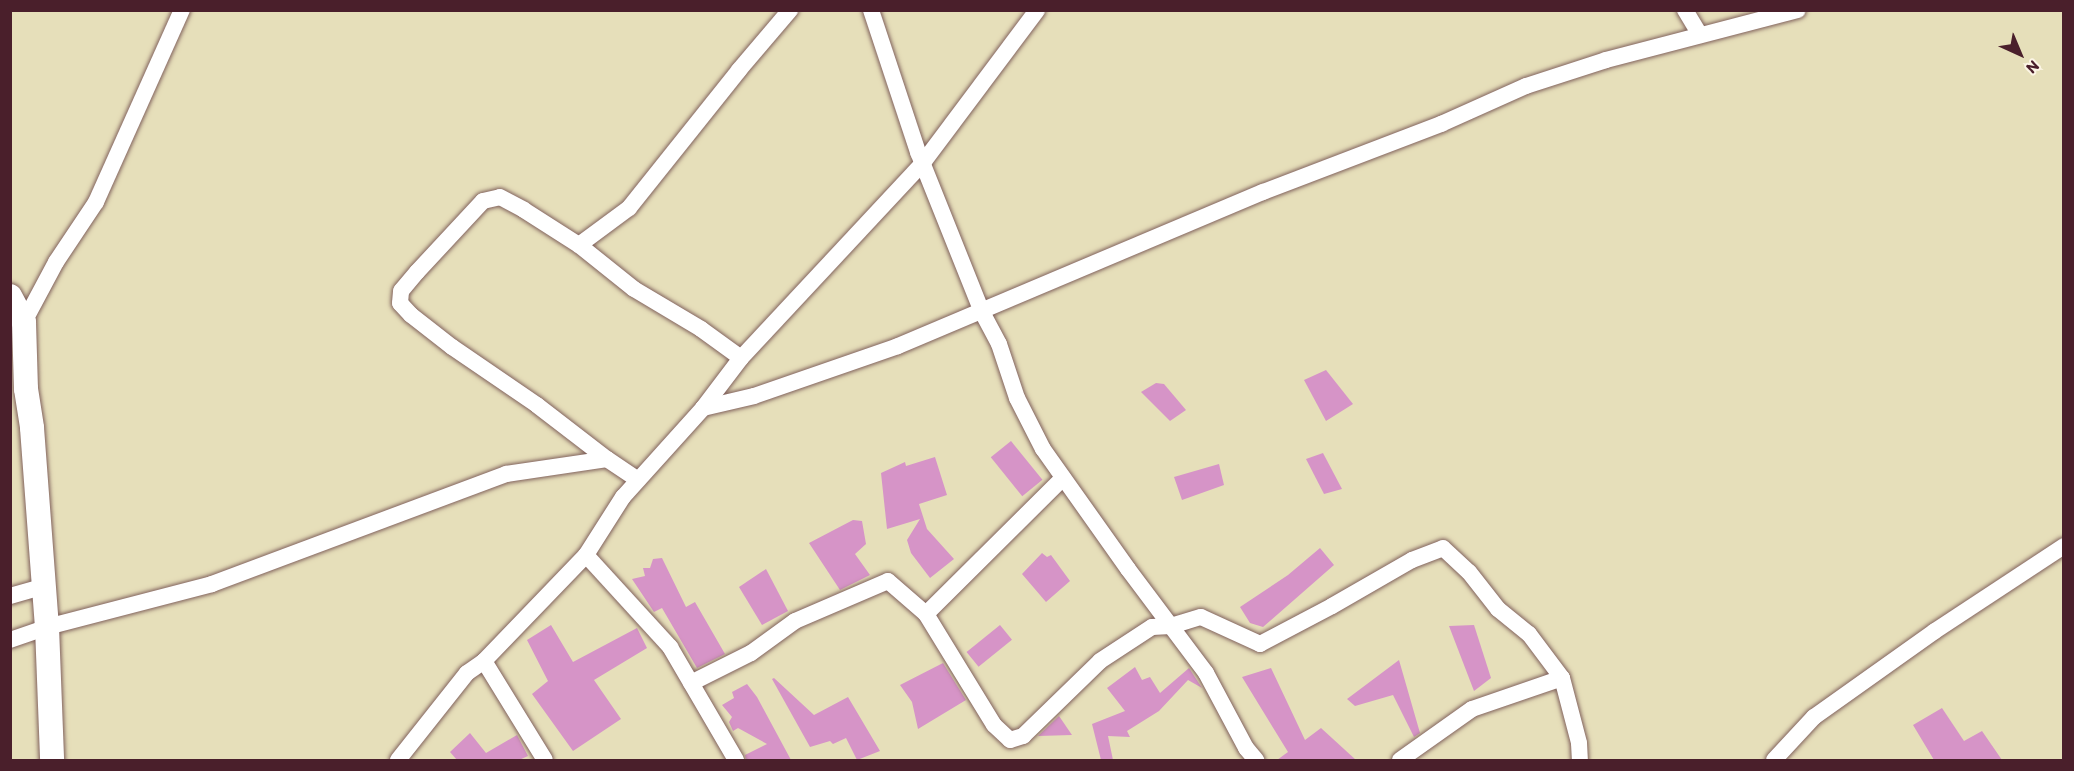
<!DOCTYPE html>
<style>
body{margin:0}
#map{position:relative;width:2074px;height:771px;overflow:hidden;background:#e6dfba;font-family:Itim,sans-serif}
div>[style]{position:absolute}
[style*='--x']{left:calc(var(--x)*1px);top:calc(var(--y)*1px);width:calc(var(--w)*1px);rotate:calc(var(--a)*1deg)}
.building>*{inset:0;background:#d694c7;transform-origin:0 0}
.roads{filter:drop-shadow(0 0 2px #81625d) drop-shadow(0 0 2px #81625d)}
.street>*{height:16px;margin:-8px;padding:0 8px;transform-origin:8px;border-radius:8px;background:#fff}
.secondary>*{height:24px;margin:-12px;padding:0 12px;transform-origin:12px;border-radius:12px;background:#fff}
span{translate:-50% -50%;white-space:nowrap;text-align:center;line-height:1.15;-webkit-text-stroke:6px #fcf5e5;paint-order:stroke}
.frame{position:absolute;inset:0;border:12px solid #4a1f2b;pointer-events:none}
.north{position:absolute;left:1990px;top:24px;width:60px;height:60px;-webkit-text-stroke:4px #fcf5e5;paint-order:stroke;rotate:136deg;font-size:16px;font-weight:700;line-height:24px;text-align:center;color:#4a1f2b}
.north::after{content:'';display:block;margin:auto;width:21px;height:27px;background:#4a1f2b;clip-path:polygon(50% 0,100% 100%,50% 72%,0 100%)}
</style>
<div id="map">
<div class="building">
<i style="clip-path:polygon(1326px 370px,1353px 404px,1326px 421px,1304px 380px)"></i>
<i style="clip-path:polygon(1156px 383px,1164px 384px,1186px 410px,1170px 421px,1141px 392px)"></i>
<i style="left:1011px;top:441px;width:50px;height:26px;rotate:51deg"></i>
<i style="clip-path:polygon(1323px 453px,1342px 489px,1324px 494px,1306px 459px)"></i>
<i style="clip-path:polygon(935px 457px,947px 495px,919px 504px,927px 529px,954px 559px,930px 578px,911px 553px,907px 540px,920px 519px,887px 529px,881px 473px,905px 462px,906px 466px)"></i>
<i style="clip-path:polygon(1219px 464px,1224px 485px,1182px 500px,1174px 477px)"></i>
<i style="clip-path:polygon(853px 520px,862px 521px,866px 544px,855px 554px,870px 575px,840px 590px,809px 543px)"></i>
<i style="clip-path:polygon(1320px 548px,1334px 565px,1263px 627px,1250px 623px,1240px 607px,1288px 575px)"></i>
<i style="clip-path:polygon(1042px 553px,1047px 557px,1051px 555px,1070px 581px,1046px 602px,1022px 574px)"></i>
<i style="clip-path:polygon(662px 558px,686px 607px,695px 602px,725px 654px,697px 668px,662px 608px,654px 612px,632px 579px,645px 576px,643px 568px,650px 568px,653px 559px)"></i>
<i style="clip-path:polygon(766px 569px,788px 611px,762px 625px,739px 587px)"></i>
<i style="clip-path:polygon(551px 625px,573px 662px,637px 628px,647px 648px,594px 680px,621px 719px,573px 751px,532px 694px,548px 681px,527px 640px)"></i>
<i style="left:1000px;top:625px;width:19px;height:43px;rotate:51deg"></i>
<i style="clip-path:polygon(1474px 625px,1491px 678px,1474px 691px,1449px 626px)"></i>
<i style="clip-path:polygon(1399px 660px,1420px 733px,1414px 737px,1393px 695px,1355px 706px,1347px 699px)"></i>
<i style="clip-path:polygon(943px 663px,966px 700px,918px 729px,912px 702px,900px 685px)"></i>
<i style="clip-path:polygon(1135px 667px,1142px 680px,1150px 677px,1160px 693px,1189px 668px,1202px 688px,1188px 680px,1159px 711px,1127px 731px,1130px 737px,1108px 736px,1113px 760px,1101px 760px,1092px 724px,1125px 711px,1107px 688px)"></i>
<i style="clip-path:polygon(1271px 668px,1305px 740px,1321px 728px,1356px 760px,1277px 760px,1288px 752px,1242px 677px)"></i>
<i style="clip-path:polygon(774px 678px,814px 715px,848px 697px,880px 751px,857px 760px,846px 738px,833px 744px,830px 741px,810px 747px,772px 679px)"></i>
<i style="clip-path:polygon(747px 684px,757px 697px,791px 760px,746px 760px,745px 755px,767px 744px,738px 728px,733px 731px,729px 722px,732px 717px,722px 705px,734px 698px,732px 692px)"></i>
<i style="clip-path:polygon(1942px 708px,1964px 741px,1982px 731px,2002px 760px,1934px 760px,1913px 725px)"></i>
<i style="clip-path:polygon(1059px 716px,1072px 735px,1038px 736px)"></i>
<i style="clip-path:polygon(470px 733px,486px 753px,517px 735px,528px 756px,519px 760px,457px 760px,450px 752px)"></i>
</div>
<div class="roads">
<div class="street">
<i style="--x:871;--y:10;--w:150;--a:71.7"></i>
<i style="--x:918;--y:152;--w:172;--a:68.2"></i>
<i style="--x:982;--y:312;--w:36;--a:62"></i>
<i style="--x:999;--y:344;--w:57;--a:71.6"></i>
<i style="--x:1017;--y:398;--w:57;--a:63"></i>
<i style="--x:1043;--y:449;--w:147;--a:54.7"></i>
<i style="--x:1128;--y:569;--w:130;--a:53.1"></i>
<i style="--x:1206;--y:673;--w:85;--a:61.9"></i>
<i style="--x:1246;--y:748;--w:16;--a:50"></i>
<i style="--x:1685;--y:10;--w:29;--a:59"></i>
<i style="--x:579;--y:245;--w:62;--a:-36.5"></i>
<i style="--x:629;--y:208;--w:176;--a:-51.4"></i>
<i style="--x:739;--y:70;--w:79;--a:-49.6"></i>
<i style="--x:24;--y:322;--w:68;--a:-61.9"></i>
<i style="--x:56;--y:262;--w:72;--a:-56.3"></i>
<i style="--x:96;--y:202;--w:210;--a:-65.9"></i>
<i style="--x:703;--y:408;--w:52;--a:-13.2"></i>
<i style="--x:754;--y:396;--w:152;--a:-19.1"></i>
<i style="--x:898;--y:346;--w:396;--a:-22.9"></i>
<i style="--x:1263;--y:192;--w:191;--a:-20.9"></i>
<i style="--x:1441;--y:124;--w:93;--a:-24.1"></i>
<i style="--x:1526;--y:86;--w:84;--a:-18"></i>
<i style="--x:1606;--y:60;--w:198;--a:-14.6"></i>
<i style="--x:607;--y:459;--w:88;--a:-142.4"></i>
<i style="--x:537;--y:405;--w:103;--a:-145.7"></i>
<i style="--x:452;--y:347;--w:52;--a:-142"></i>
<i style="--x:411;--y:315;--w:16;--a:-133"></i>
<i style="--x:400;--y:303;--w:12;--a:-85"></i>
<i style="--x:401;--y:291;--w:25;--a:-50"></i>
<i style="--x:417;--y:272;--w:97;--a:-47.1"></i>
<i style="--x:483;--y:201;--w:17;--a:-13"></i>
<i style="--x:500;--y:197;--w:27;--a:28"></i>
<i style="--x:524;--y:210;--w:65;--a:32.5"></i>
<i style="--x:579;--y:245;--w:70;--a:38.7"></i>
<i style="--x:634;--y:289;--w:78;--a:30.8"></i>
<i style="--x:701;--y:329;--w:49;--a:35.9"></i>
<i style="--x:586;--y:555;--w:125;--a:47.6"></i>
<i style="--x:670;--y:647;--w:131;--a:59.7"></i>
<i style="--x:10;--y:596;--w:35;--a:-16"></i>
<i style="--x:926;--y:614;--w:193;--a:-44.8"></i>
<i style="--x:10;--y:640;--w:39;--a:-19"></i>
<i style="--x:47;--y:627;--w:171;--a:-14.6"></i>
<i style="--x:212;--y:584;--w:314;--a:-20.5"></i>
<i style="--x:506;--y:474;--w:102;--a:-8.4"></i>
<i style="--x:607;--y:459;--w:37;--a:34"></i>
<i style="--x:484;--y:661;--w:116;--a:58.4"></i>
<i style="--x:691;--y:683;--w:67;--a:-26.6"></i>
<i style="--x:751;--y:653;--w:54;--a:-36"></i>
<i style="--x:795;--y:621;--w:101;--a:-23.3"></i>
<i style="--x:888;--y:581;--w:50;--a:41"></i>
<i style="--x:926;--y:614;--w:130;--a:58.5"></i>
<i style="--x:994;--y:725;--w:22;--a:43"></i>
<i style="--x:1010;--y:740;--w:14;--a:-17"></i>
<i style="--x:1023;--y:736;--w:107;--a:-44.2"></i>
<i style="--x:1100;--y:661;--w:62;--a:-33.2"></i>
<i style="--x:1152;--y:627;--w:19;--a:-3"></i>
<i style="--x:1171;--y:626;--w:31;--a:-17"></i>
<i style="--x:1201;--y:617;--w:65;--a:24.6"></i>
<i style="--x:1260;--y:644;--w:81;--a:-27.8"></i>
<i style="--x:1332;--y:606;--w:92;--a:-29.9"></i>
<i style="--x:1412;--y:560;--w:33;--a:-21"></i>
<i style="--x:1443;--y:548;--w:35;--a:43"></i>
<i style="--x:1469;--y:572;--w:47;--a:51.9"></i>
<i style="--x:1498;--y:609;--w:40;--a:39"></i>
<i style="--x:1529;--y:634;--w:55;--a:53.1"></i>
<i style="--x:1562;--y:678;--w:67;--a:75.3"></i>
<i style="--x:1579;--y:743;--w:17;--a:87"></i>
<i style="--x:398;--y:760;--w:111;--a:-51.6"></i>
<i style="--x:467;--y:673;--w:21;--a:-35"></i>
<i style="--x:484;--y:661;--w:147;--a:-46.1"></i>
<i style="--x:586;--y:555;--w:69;--a:-57.5"></i>
<i style="--x:623;--y:497;--w:120;--a:-48"></i>
<i style="--x:703;--y:408;--w:63;--a:-52.8"></i>
<i style="--x:741;--y:358;--w:265;--a:-47"></i>
<i style="--x:922;--y:164;--w:192;--a:-53.2"></i>
<i style="--x:1400;--y:760;--w:88;--a:-35.3"></i>
<i style="--x:1472;--y:709;--w:95;--a:-19"></i>
<i style="--x:1774;--y:760;--w:59;--a:-47.1"></i>
<i style="--x:1814;--y:717;--w:148;--a:-35.4"></i>
<i style="--x:1935;--y:631;--w:154;--a:-33.4"></i>
</div>
<div class="secondary">
<i style="--x:10;--y:296;--w:30;--a:62"></i>
<i style="--x:24;--y:322;--w:67;--a:88.3"></i>
<i style="--x:26;--y:389;--w:39;--a:81"></i>
<i style="--x:32;--y:428;--w:200;--a:85.7"></i>
<i style="--x:47;--y:627;--w:133;--a:87.8"></i>
</div>
</div>
<div class="frame"></div>
<div class="north">N</div>
</div>
